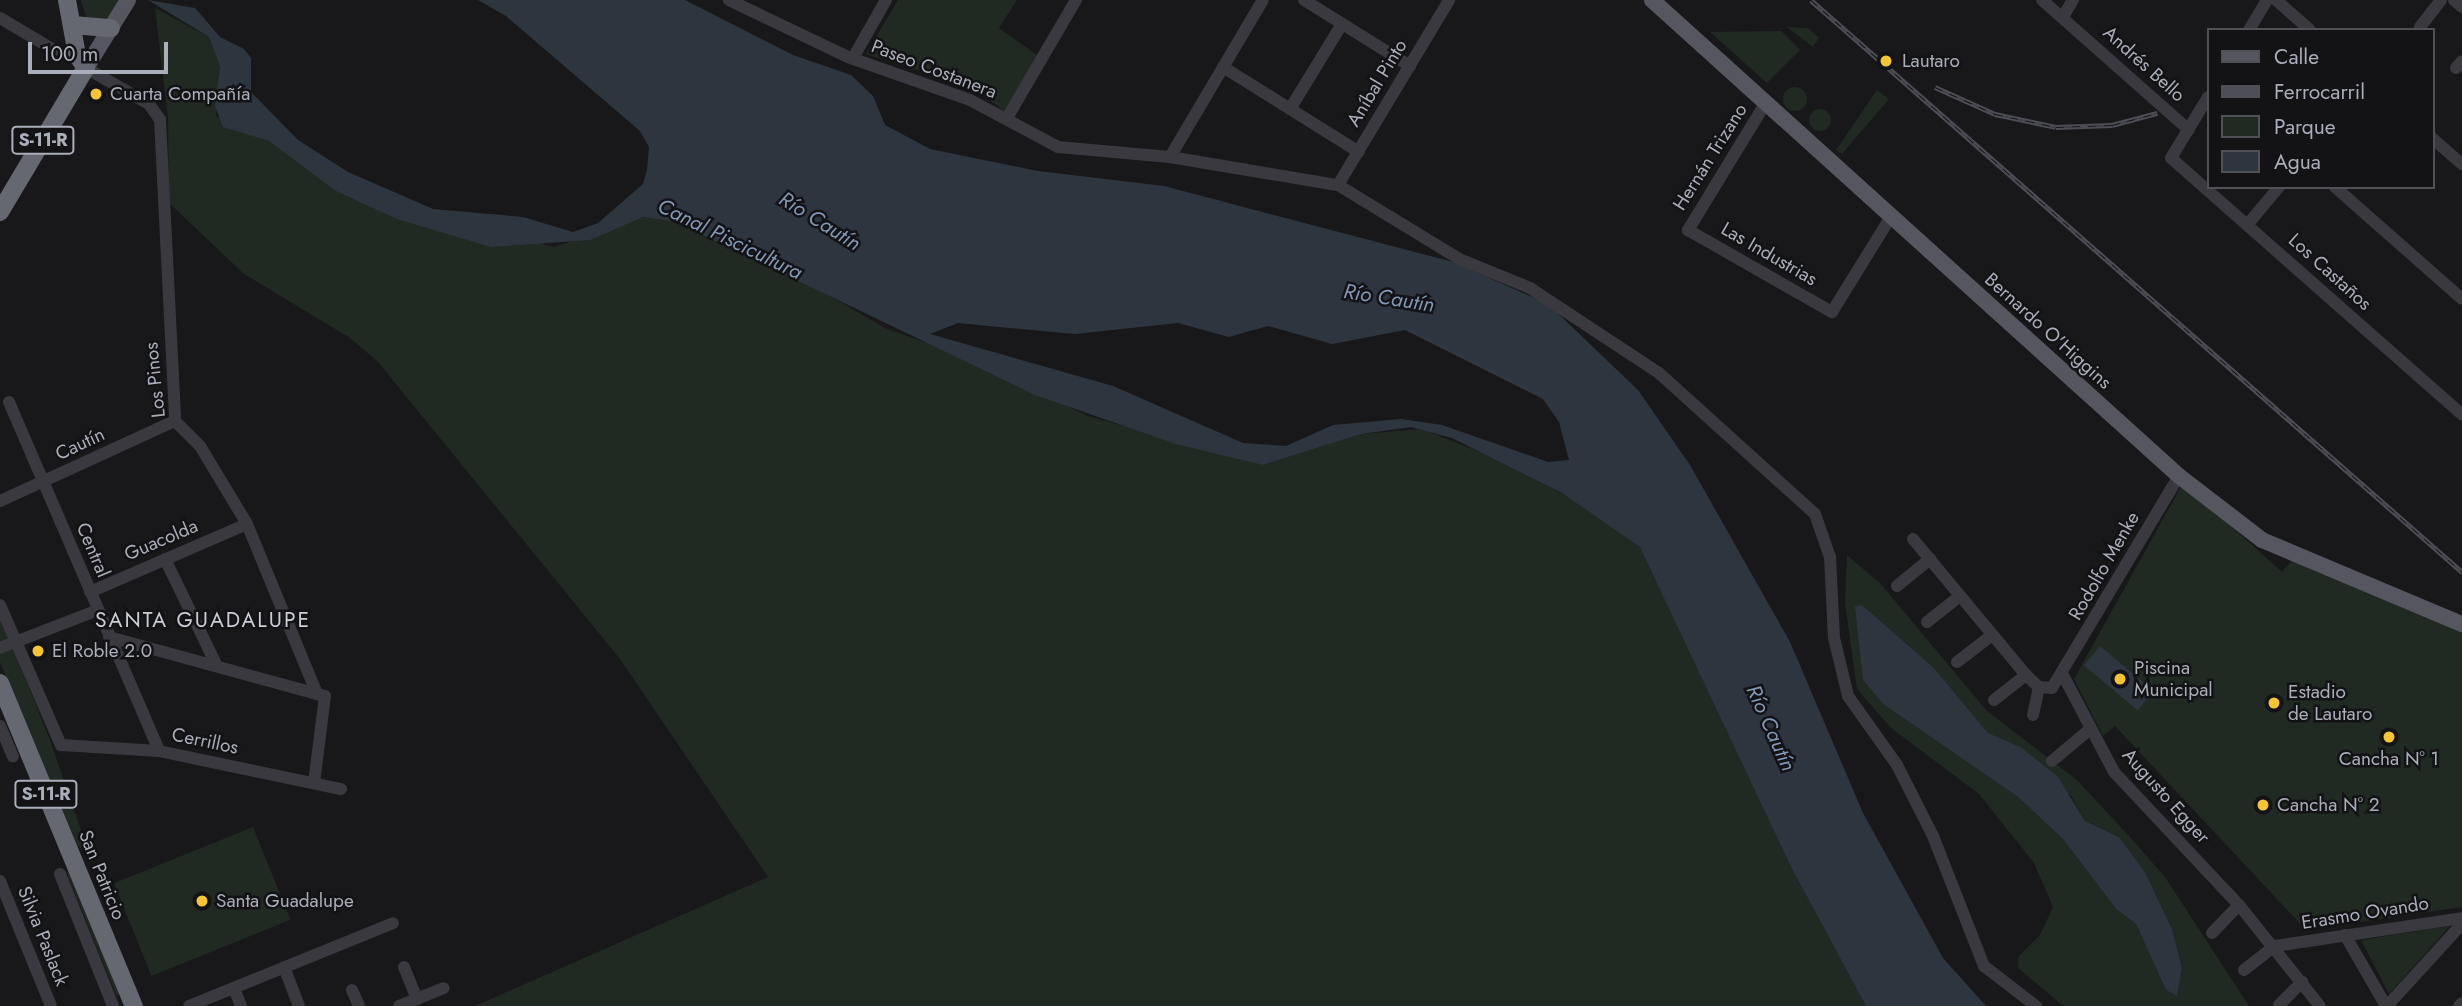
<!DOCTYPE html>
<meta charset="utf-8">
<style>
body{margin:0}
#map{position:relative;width:2462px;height:1006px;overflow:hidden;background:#18181a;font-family:Jost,sans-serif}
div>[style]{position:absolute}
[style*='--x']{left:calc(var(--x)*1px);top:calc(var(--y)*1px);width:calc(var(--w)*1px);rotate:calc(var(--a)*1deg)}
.green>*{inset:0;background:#202922;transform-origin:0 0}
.round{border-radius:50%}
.water>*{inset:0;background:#2d363f;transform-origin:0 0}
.minor>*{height:12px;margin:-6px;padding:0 6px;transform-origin:6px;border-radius:6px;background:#39393f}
.major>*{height:16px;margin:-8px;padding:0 8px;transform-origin:8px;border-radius:8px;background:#55565f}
.highway>*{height:18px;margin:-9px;padding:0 9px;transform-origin:9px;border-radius:9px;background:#656771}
.rail>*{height:5px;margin-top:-2.5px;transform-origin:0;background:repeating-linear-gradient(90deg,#131315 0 8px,#4c4d55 0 16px);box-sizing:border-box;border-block:2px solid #4c4d55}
.dots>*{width:19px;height:19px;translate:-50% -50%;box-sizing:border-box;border:4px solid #131315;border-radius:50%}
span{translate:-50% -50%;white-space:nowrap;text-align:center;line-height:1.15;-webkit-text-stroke:5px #131315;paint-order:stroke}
.shield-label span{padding:2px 5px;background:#131315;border:2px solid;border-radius:5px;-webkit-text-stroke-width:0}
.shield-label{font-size:18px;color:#aaaeba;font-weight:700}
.poi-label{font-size:19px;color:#aaaeba}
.left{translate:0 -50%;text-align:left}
.street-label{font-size:19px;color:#aaaeba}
.water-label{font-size:21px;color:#8099b6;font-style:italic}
.neighbourhood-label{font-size:21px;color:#cbcdd6;letter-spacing:2px}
.legend{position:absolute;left:2207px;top:28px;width:228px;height:161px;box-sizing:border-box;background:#131315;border:2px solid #4f5157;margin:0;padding:9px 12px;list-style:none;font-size:21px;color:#aaaeba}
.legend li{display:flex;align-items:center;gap:14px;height:35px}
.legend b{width:35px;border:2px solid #4f5157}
.scale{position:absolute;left:28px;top:42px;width:140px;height:32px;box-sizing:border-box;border:4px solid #aaaeba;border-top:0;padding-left:9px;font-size:21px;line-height:24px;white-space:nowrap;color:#aaaeba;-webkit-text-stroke:5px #131315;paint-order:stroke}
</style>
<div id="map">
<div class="green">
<i style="clip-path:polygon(81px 0,122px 0,108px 23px,87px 20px)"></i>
<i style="clip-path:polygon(898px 0,1017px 0,999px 28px,1037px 55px,1006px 113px,975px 88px,866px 54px)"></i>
<i style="clip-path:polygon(155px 8px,209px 37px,220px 67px,216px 116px,269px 141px,334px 190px,554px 247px,643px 217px,676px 222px,798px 277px,885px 328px,961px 355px,1088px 416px,1263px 465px,1361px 434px,1422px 429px,1500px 460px,1592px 510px,1640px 547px,1652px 569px,1792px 869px,1866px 1006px,475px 1006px,768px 877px,620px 659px,378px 362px,350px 338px,244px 274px,169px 203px,168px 117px)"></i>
<i style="clip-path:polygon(1787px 27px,1808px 28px,1819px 38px,1813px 46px,1821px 53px)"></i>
<i style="clip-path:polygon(1781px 31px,1800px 50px,1767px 83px,1710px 32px)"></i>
<i class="round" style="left:1783px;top:87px;width:24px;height:24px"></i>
<i style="clip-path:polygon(1877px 90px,1889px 99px,1842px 154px,1836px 150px)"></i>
<i class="round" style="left:1809px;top:109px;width:22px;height:22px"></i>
<i style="clip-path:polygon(2183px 483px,2282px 572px,2295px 557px,2462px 627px,2462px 907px,2306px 930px,2115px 726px,2103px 736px,2074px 679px)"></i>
<i style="clip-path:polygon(evenodd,1847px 555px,1880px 583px,1987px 711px,2077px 780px,2130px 837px,2165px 877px,2249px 1006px,2063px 1006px,2018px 968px,2018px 957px,2040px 935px,2053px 907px,2034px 863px,1979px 794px,1891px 728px,1857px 689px,1845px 603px,1847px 555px,1862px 605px,1934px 668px,1988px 733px,2071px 796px,2085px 821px,2119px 837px,2145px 872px,2172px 929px,2182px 968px,2177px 996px,2166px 990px,2136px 924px,2116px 909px,2063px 839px,2018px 797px,1883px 704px,1863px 680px,1862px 605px)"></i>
<i style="clip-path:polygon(0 617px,50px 740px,90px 856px,77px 845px,0 662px)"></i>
<i style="left:253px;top:827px;width:100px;height:150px;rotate:68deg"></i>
<i style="left:75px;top:869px;width:133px;height:9px;rotate:68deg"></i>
<i style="clip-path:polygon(2450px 926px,2389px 994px,2361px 940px)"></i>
</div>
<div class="water">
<i style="clip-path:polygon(evenodd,148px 0,195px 8px,220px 37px,244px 49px,251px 58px,251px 92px,298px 140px,348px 172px,433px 209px,523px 217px,573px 232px,598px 223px,643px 184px,647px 170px,649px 147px,640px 131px,506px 16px,478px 0,685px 0,793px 55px,851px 75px,873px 96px,885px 125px,930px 149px,1038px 171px,1164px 186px,1453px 262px,1548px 304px,1638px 390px,1690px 465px,1790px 642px,1863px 813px,1943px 958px,1986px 1006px,1866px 1006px,1792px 869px,1640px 547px,1562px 493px,1452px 438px,1411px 427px,1361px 434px,1263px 465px,1176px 444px,1035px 395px,676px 222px,643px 217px,590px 240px,491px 247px,397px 219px,334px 190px,269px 141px,223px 127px,215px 106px,220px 67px,209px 37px,148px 0,958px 323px,1075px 334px,1178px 323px,1229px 337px,1268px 326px,1332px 344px,1405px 330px,1543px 399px,1559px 422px,1569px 460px,1548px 462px,1442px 425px,1401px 419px,1333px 425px,1286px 446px,1243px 443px,1113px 386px,930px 334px,958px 323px)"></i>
<i style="clip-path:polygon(1862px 605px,1934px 668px,1988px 733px,2022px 748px,2058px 777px,2085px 821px,2119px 837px,2145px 872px,2172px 929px,2182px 968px,2177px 996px,2166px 990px,2136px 924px,2116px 909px,2063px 839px,2018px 797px,1883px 704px,1863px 680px,1855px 606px)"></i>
<i style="left:2100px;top:646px;width:70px;height:25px;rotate:40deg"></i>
</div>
<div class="minor">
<i style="--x:729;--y:0;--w:132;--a:25.6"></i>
<i style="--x:848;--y:57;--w:129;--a:19.4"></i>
<i style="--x:970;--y:100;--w:100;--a:28.1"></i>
<i style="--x:1058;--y:147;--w:112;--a:5.1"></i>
<i style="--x:1170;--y:157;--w:170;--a:9.5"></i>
<i style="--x:1338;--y:185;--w:142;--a:31.4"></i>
<i style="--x:1459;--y:259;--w:77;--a:22.2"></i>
<i style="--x:1530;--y:288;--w:154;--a:33.4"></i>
<i style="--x:1659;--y:373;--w:210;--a:42.1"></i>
<i style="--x:1815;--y:514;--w:46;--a:70.8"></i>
<i style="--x:1830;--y:557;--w:81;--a:87.2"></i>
<i style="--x:1834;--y:638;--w:60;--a:76.4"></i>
<i style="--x:1848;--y:696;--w:85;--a:54.6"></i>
<i style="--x:1897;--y:765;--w:80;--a:63.1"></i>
<i style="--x:1933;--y:836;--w:140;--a:68.6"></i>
<i style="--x:1984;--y:966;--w:66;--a:37.6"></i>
<i style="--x:1304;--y:0;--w:125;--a:31.9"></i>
<i style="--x:2042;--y:0;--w:196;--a:41.5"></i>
<i style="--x:2276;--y:0;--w:45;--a:41.4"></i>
<i style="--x:2454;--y:0;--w:11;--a:41"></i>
<i style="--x:2063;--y:17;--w:20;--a:-60"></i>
<i style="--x:0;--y:18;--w:63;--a:30.7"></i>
<i style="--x:2420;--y:27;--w:34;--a:-52"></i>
<i style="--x:2249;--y:30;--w:35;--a:-59"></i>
<i style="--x:853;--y:58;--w:67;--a:-60.4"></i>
<i style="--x:1223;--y:67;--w:160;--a:32"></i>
<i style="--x:86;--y:68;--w:73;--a:29.7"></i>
<i style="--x:149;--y:104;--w:19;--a:55"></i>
<i style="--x:160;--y:120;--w:301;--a:87.1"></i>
<i style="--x:2456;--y:68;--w:9;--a:-49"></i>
<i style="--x:2208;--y:97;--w:71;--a:121.2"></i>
<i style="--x:2171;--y:158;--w:388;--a:41.4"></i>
<i style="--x:1765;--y:104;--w:148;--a:121.4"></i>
<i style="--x:1688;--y:230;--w:166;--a:29.7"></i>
<i style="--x:1832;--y:312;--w:110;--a:-58.3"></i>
<i style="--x:1290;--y:109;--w:100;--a:-58.5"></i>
<i style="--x:1007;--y:118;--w:137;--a:-59.7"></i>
<i style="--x:2432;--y:138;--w:40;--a:41"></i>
<i style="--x:1170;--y:157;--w:182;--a:-59.4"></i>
<i style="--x:1338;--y:185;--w:216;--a:-59"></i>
<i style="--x:2335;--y:187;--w:169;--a:41.4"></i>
<i style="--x:2247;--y:225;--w:50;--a:-49.9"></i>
<i style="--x:9;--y:402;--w:380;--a:66.7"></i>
<i style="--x:175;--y:421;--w:35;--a:45"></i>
<i style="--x:200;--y:446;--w:91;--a:58.9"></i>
<i style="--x:247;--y:524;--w:184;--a:67.6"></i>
<i style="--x:0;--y:501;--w:192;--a:-24.6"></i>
<i style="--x:1913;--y:539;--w:177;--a:50.3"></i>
<i style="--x:2026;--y:675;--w:18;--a:43"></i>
<i style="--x:2039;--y:687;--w:13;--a:4"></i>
<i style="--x:2052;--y:688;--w:247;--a:-59.1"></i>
<i style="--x:165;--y:559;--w:119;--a:64.1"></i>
<i style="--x:1897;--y:586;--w:43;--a:-39.3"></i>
<i style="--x:90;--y:592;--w:171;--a:-23.4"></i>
<i style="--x:0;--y:605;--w:153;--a:66.5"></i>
<i style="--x:61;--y:745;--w:98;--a:3.5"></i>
<i style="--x:159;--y:751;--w:186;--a:11.8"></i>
<i style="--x:1927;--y:622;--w:42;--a:-38.2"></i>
<i style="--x:109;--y:637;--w:224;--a:15.3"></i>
<i style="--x:325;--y:696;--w:88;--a:97.2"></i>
<i style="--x:0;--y:648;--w:105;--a:-21.2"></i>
<i style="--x:1957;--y:662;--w:44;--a:-37.6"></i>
<i style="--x:2064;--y:677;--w:107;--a:62.2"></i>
<i style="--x:2114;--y:772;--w:183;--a:46.8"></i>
<i style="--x:2239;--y:905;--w:129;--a:51.3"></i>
<i style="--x:1994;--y:700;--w:41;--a:-38"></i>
<i style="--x:2033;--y:715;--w:29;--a:-78"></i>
<i style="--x:0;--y:726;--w:33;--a:67"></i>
<i style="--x:2052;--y:761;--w:48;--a:-40"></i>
<i style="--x:60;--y:874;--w:142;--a:68.1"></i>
<i style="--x:0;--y:881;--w:135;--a:67.8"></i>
<i style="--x:2212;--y:933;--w:39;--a:-46"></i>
<i style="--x:2345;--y:935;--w:82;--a:60"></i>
<i style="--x:284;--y:967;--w:42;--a:69"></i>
<i style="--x:404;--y:967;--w:35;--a:68"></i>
<i style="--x:2244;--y:970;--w:39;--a:-38"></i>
<i style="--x:2275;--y:946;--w:189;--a:-8.5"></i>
<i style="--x:234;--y:988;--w:19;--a:69"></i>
<i style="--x:352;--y:990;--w:17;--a:66"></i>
<i style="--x:2279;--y:1005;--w:33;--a:-45"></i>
<i style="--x:189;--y:1006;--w:220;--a:-22.1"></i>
<i style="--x:399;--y:1006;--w:48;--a:-21.8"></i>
<i style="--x:2387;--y:1006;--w:111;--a:-47.6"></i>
<i style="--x:2459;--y:1006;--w:4;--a:-45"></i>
</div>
<div class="major">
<i style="--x:1652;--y:0;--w:710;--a:42.09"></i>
<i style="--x:2179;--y:476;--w:105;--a:37.6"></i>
<i style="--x:2262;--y:540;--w:217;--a:22.8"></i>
<i style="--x:86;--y:68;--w:80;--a:-58.3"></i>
</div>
<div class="highway">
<i style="--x:73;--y:25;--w:38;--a:5"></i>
<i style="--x:0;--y:212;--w:168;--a:-59.2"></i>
<i style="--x:86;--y:68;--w:16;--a:-125"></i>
<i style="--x:77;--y:55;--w:56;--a:-100.3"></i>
<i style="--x:0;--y:683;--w:350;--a:67.5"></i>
</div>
<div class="rail">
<i style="--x:1811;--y:0;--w:867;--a:41.3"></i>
<i style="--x:1935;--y:87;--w:66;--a:24.2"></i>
<i style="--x:1995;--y:114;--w:62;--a:12"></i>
<i style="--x:2056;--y:127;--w:56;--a:-2"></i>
<i style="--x:2112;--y:125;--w:47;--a:-14.9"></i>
</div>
<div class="dots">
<i style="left:1886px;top:61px;background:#f7c533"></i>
<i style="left:96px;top:94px;background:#f7c533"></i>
<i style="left:38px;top:651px;background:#f7c533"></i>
<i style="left:2120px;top:679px;background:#f7c533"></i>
<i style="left:2274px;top:703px;background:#f7c533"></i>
<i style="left:2389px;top:737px;background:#f7c533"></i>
<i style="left:2263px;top:805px;background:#f7c533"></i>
<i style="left:202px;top:901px;background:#f7c533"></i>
</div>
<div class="shield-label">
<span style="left:43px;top:140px">S-11-R</span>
<span style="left:46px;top:794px">S-11-R</span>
</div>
<div class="poi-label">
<span class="left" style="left:1902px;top:61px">Lautaro</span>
<span class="left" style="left:110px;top:94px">Cuarta Compañía</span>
<span class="left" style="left:52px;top:651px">El Roble 2.0</span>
<span class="left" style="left:2134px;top:679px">Piscina<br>Municipal</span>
<span class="left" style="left:2288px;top:703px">Estadio<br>de Lautaro</span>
<span style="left:2389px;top:759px">Cancha N° 1</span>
<span class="left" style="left:2277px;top:805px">Cancha N° 2</span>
<span class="left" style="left:216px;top:901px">Santa Guadalupe</span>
</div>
<div class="street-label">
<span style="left:2144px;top:64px;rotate:42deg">Andrés Bello</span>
<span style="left:934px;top:69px;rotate:21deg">Paseo Costanera</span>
<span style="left:1377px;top:83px;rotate:-59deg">Aníbal Pinto</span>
<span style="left:1710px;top:157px;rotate:-58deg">Hernán Trizano</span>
<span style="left:1769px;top:254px;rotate:30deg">Las Industrias</span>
<span style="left:2330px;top:272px;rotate:42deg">Los Castaños</span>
<span style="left:2048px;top:331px;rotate:42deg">Bernardo O'Higgins</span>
<span style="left:155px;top:380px;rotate:-96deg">Los Pinos</span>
<span style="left:80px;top:444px;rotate:-25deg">Cautín</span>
<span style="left:161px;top:540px;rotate:-23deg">Guacolda</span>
<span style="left:93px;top:550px;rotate:67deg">Central</span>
<span style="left:2104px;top:566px;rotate:-60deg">Rodolfo Menke</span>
<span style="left:205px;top:741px;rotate:12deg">Cerrillos</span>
<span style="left:2166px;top:796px;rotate:48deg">Augusto Egger</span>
<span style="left:102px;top:875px;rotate:68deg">San Patricio</span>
<span style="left:2365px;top:913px;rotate:-9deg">Erasmo Ovando</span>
<span style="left:43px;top:936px;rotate:68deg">Silvia Paslack</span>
</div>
<div class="water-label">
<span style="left:820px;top:221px;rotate:32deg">Río Cautín</span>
<span style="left:730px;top:239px;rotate:26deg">Canal Piscicultura</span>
<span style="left:1389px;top:298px;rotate:9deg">Río Cautín</span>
<span style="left:1771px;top:728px;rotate:66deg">Río Cautín</span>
</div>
<div class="neighbourhood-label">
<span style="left:203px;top:620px">SANTA GUADALUPE</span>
</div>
<ul class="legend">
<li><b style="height:9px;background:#55565f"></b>Calle</li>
<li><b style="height:9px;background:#4c4d55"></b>Ferrocarril</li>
<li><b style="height:19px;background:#202922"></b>Parque</li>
<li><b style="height:19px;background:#2d363f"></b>Agua</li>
</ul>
<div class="scale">100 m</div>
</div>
